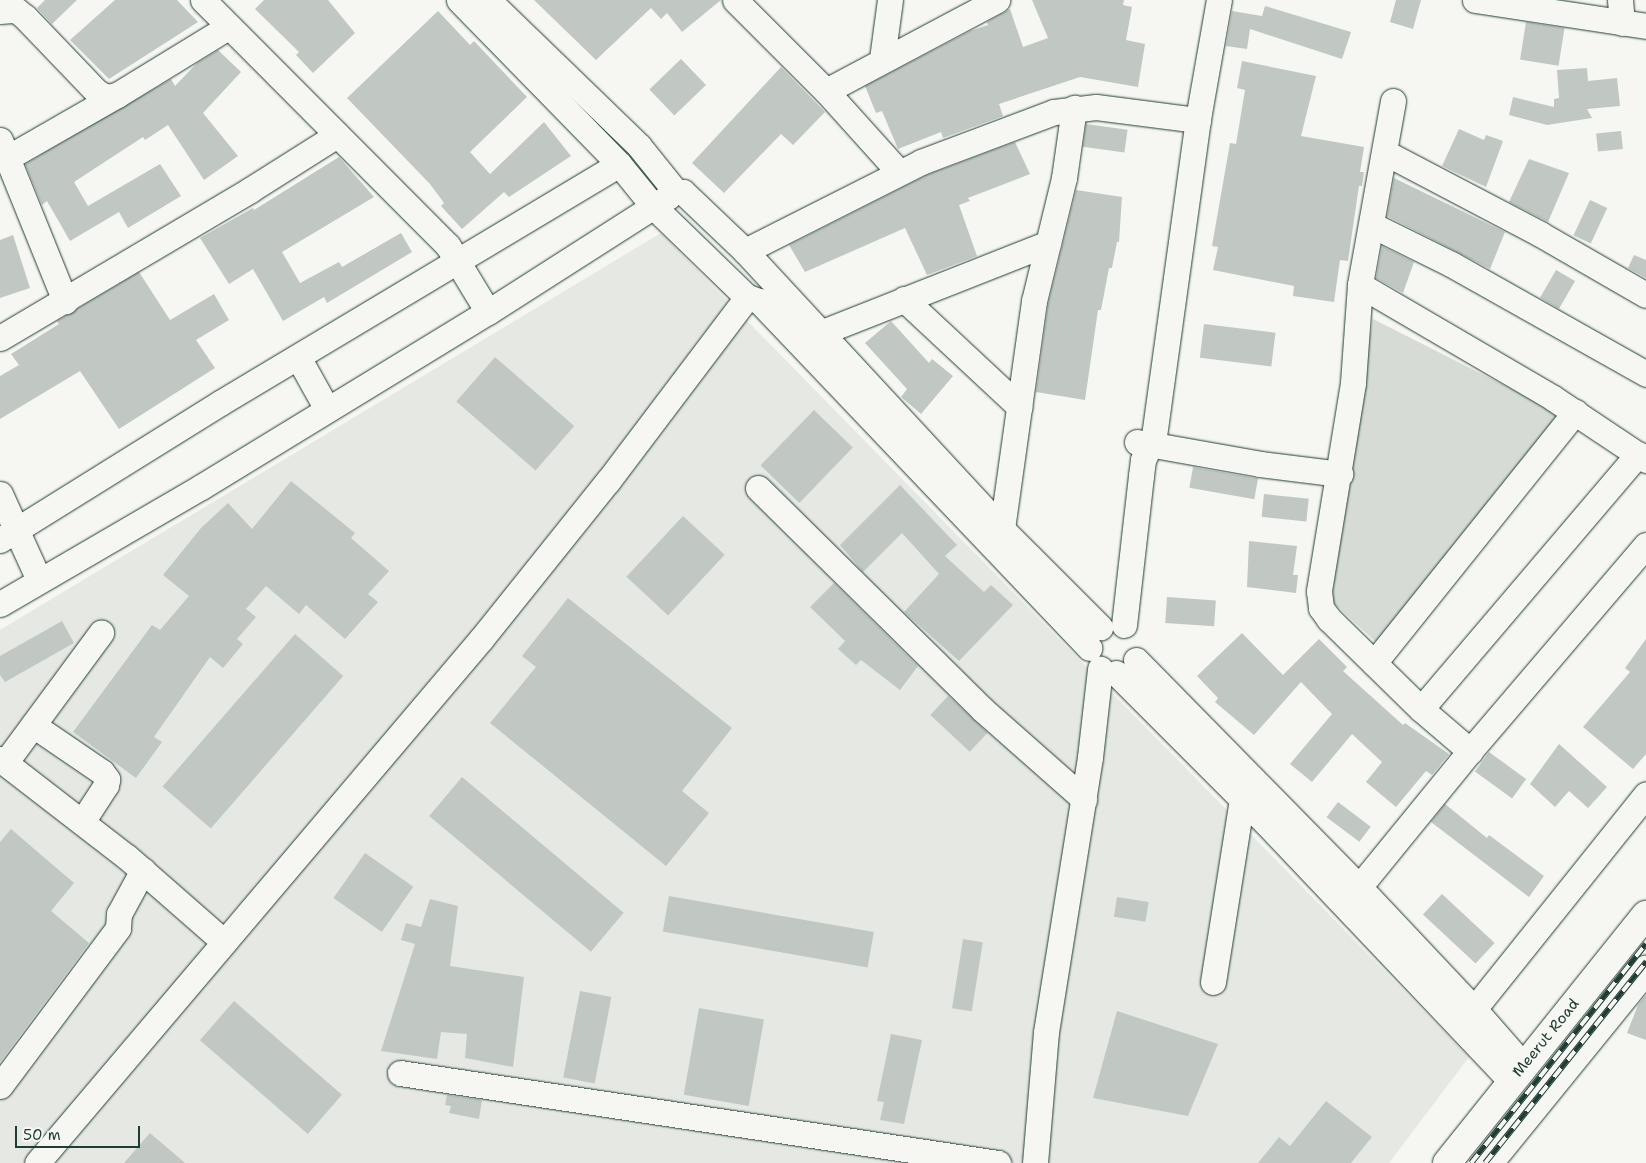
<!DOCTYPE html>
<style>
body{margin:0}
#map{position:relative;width:1646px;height:1163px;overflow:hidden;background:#f6f6f2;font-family:"Shantell Sans",sans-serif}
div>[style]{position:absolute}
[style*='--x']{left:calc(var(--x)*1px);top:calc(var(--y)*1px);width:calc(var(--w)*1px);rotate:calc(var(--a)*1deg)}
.built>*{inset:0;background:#e6e8e4}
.green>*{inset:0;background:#d6dbd6}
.building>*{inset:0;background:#c1c8c3;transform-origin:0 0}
.roads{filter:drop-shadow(0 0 1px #1f3d34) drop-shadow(0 0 1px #1f3d34)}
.minor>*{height:25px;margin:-12.5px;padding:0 12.5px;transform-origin:12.5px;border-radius:12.5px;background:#f6f6f2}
.major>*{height:28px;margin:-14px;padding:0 14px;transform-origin:14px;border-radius:14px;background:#f6f6f2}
.rail>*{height:5.5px;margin-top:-2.75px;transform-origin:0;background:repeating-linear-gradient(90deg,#f6f6f2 0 11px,#1f3d34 0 22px);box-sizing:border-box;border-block:1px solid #1f3d34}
span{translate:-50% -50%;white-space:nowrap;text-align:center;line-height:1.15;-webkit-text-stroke:4px #f6f6f2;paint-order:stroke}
.street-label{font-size:15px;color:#1f3d34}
.scale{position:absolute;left:15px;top:1126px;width:125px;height:22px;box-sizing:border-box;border:2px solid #1f3d34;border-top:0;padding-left:6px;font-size:15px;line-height:18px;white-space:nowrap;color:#1f3d34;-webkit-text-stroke:4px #f6f6f2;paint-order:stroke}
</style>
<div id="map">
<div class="built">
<i style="clip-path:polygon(661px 233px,1469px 1057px,1389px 1163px,0 1163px,0 630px)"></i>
</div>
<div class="green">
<i style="clip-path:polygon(1373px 319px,1559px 413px,1378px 644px,1327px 597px)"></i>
</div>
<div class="building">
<i style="clip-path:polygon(45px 0,77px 0,52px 24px,37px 8px)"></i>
<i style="clip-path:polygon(115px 0,177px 0,198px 22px,109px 79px,70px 40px)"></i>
<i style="clip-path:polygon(264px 0,328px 0,355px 33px,313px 73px,296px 55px,299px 52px,255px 9px)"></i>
<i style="clip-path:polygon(534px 0,721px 0,682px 32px,667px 13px,661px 19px,651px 8px,596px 60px)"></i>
<i style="clip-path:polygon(1032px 0,1124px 0,1123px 5px,1132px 7px,1126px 40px,1145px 44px,1138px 87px,1080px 77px,999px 104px,1003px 116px,943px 138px,941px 132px,898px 149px,882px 111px,876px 113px,865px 86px,970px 31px,988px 25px,987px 22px,1010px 9px,1023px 47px,1048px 38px)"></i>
<i style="clip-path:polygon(1396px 0,1421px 0,1413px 29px,1390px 22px)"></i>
<i style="clip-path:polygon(1265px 6px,1351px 32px,1342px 59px,1250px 29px,1247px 49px,1226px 46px,1232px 11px,1262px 16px)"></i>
<i style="clip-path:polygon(438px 11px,470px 45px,474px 41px,527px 97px,470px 152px,490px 174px,544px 122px,571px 156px,509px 197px,504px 192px,462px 229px,441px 206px,444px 203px,430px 184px,347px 98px)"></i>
<i style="left:1526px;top:22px;width:39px;height:38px;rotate:9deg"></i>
<i style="clip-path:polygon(218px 50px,241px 72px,203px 113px,238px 156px,204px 180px,168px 125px,145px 140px,143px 137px,74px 182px,88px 206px,160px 164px,181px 196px,128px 228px,119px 212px,70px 241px,47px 201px,42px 205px,25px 164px,171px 79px,175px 86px,197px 63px)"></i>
<i style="left:681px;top:59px;width:36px;height:44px;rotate:46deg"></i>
<i style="clip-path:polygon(1242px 61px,1316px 76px,1301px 136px,1364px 147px,1360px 172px,1364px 172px,1362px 186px,1359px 186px,1348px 261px,1340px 260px,1334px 302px,1293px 296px,1294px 286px,1213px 270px,1218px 247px,1212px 246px,1230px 143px,1236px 144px,1245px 90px,1237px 88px)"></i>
<i style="clip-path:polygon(781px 67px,825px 112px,793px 145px,781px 134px,724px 193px,692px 163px)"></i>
<i style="clip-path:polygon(1587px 68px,1588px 81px,1617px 78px,1620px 106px,1587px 109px,1592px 118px,1547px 125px,1509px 115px,1513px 97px,1554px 107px,1554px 99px,1559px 98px,1557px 70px)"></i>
<i style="left:1086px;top:124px;width:42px;height:23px;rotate:8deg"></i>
<i style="clip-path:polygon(1459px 129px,1484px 140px,1486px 135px,1503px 141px,1486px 187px,1442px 166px)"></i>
<i style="left:1621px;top:131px;width:18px;height:25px;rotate:84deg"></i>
<i style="clip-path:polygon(1015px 142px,1030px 174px,968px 198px,970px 201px,959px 205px,977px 256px,927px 275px,905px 228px,805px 272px,789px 245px,927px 175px)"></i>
<i style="clip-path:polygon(339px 157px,374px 197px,282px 252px,300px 283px,339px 262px,342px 267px,401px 233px,412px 252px,327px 303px,324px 297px,283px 321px,253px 269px,229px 284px,200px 238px,253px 208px,254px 210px)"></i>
<i style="clip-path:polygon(1529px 159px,1569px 173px,1548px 222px,1509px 202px)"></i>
<i style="clip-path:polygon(1394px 178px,1505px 232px,1490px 269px,1387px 216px)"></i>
<i style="clip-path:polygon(1076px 190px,1122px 197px,1119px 242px,1117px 242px,1112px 268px,1109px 268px,1101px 310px,1098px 310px,1085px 400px,1036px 392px,1048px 304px)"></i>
<i style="left:1590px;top:200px;width:19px;height:39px;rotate:25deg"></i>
<i style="clip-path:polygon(13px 235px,30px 288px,0 298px,0 240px)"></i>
<i style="clip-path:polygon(1382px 246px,1414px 262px,1403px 293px,1376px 278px)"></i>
<i style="clip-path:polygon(1634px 255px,1646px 260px,1646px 278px,1628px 268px)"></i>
<i style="left:1556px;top:270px;width:22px;height:32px;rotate:30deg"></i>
<i style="clip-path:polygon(139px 272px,170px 320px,214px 294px,229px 320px,196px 340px,215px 368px,119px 429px,80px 371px,0 419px,0 376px,19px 365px,11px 354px,59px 324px,57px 321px)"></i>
<i style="clip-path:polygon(891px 321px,929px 363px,932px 359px,953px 376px,921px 414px,901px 397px,907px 389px,865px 343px)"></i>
<i style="left:1204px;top:324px;width:72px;height:34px;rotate:7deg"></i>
<i style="left:495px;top:357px;width:105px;height:59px;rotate:41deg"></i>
<i style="left:814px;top:410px;width:54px;height:77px;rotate:44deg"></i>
<i style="left:1193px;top:467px;width:66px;height:21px;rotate:10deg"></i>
<i style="clip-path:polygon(291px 481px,355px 533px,351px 538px,389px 571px,368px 594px,378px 602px,345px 639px,306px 605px,299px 614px,266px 586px,246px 609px,256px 617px,237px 639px,243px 644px,223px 668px,210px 657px,154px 737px,162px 742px,136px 778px,73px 732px,152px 625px,160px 630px,189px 596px,163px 575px,201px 528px,228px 503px,252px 529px)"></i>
<i style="clip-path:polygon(900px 485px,957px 545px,945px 556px,984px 592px,991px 585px,1013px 605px,959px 661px,904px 612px,939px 574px,902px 533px,863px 572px,840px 545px)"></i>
<i style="left:1264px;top:494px;width:45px;height:23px;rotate:6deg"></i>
<i style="left:683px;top:516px;width:57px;height:83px;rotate:43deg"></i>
<i style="clip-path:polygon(1249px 541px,1297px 546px,1293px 575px,1298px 575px,1296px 593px,1247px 587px)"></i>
<i style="clip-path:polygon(834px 583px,918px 666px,900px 690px,861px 660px,856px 665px,838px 649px,845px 641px,810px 607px)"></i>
<i style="left:1167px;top:597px;width:49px;height:26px;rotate:4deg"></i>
<i style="clip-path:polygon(568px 598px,732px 728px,682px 791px,709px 813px,666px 866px,490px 723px,536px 667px,522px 656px)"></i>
<i style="clip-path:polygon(62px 621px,74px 643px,5px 682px,0 675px,0 656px)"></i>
<i style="clip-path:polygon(1242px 633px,1283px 675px,1319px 639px,1347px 667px,1343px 671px,1403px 725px,1405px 723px,1449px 754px,1432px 775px,1426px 771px,1396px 807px,1366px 782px,1382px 762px,1352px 734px,1312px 782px,1290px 764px,1332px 714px,1301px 682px,1254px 735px,1215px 702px,1218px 698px,1197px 676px)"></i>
<i style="left:295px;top:634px;width:64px;height:202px;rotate:41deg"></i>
<i style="clip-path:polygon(1646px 639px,1646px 754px,1633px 769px,1583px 727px,1630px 672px,1625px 668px)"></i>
<i style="left:948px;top:696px;width:54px;height:26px;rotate:43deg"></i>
<i style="clip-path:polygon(1559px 744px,1607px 787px,1588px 808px,1569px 791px,1555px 807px,1530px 784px)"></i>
<i style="left:1489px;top:752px;width:46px;height:24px;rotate:36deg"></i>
<i style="left:462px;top:777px;width:211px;height:51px;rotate:40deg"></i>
<i style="left:1338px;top:802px;width:41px;height:19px;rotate:37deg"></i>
<i style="clip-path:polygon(1445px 804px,1487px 838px,1489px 835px,1544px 876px,1529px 897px,1431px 822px)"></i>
<i style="clip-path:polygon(11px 829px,74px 883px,51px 911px,89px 943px,0 1062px,0 842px)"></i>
<i style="left:365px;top:853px;width:59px;height:55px;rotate:35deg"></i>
<i style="left:1442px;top:894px;width:72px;height:28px;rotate:43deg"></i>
<i style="left:669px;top:896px;width:208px;height:36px;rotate:10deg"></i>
<i style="left:1117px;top:897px;width:32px;height:20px;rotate:9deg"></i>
<i style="clip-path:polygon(430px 899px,458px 906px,450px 966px,524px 977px,513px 1067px,465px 1058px,467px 1034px,441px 1032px,437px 1059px,381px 1051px,415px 944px,401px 940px,406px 923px,421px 927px)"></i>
<i style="left:963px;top:939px;width:20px;height:70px;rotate:9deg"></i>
<i style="left:580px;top:991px;width:32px;height:88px;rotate:11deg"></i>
<i style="clip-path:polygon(1646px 995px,1646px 1040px,1627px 1033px,1638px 1005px)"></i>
<i style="left:234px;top:1001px;width:143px;height:52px;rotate:41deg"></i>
<i style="left:699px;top:1008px;width:66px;height:88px;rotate:10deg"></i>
<i style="clip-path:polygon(1117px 1011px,1218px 1044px,1188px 1116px,1093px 1098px)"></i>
<i style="clip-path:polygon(891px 1034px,922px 1040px,904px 1124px,880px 1120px,884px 1102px,877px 1101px)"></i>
<i style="clip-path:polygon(447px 1095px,482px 1100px,479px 1119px,449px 1113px,451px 1106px,445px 1105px)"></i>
<i style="clip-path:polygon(1326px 1101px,1372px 1137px,1351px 1163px,1258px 1163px,1279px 1137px,1290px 1146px)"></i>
<i style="clip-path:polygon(150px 1133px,185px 1163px,124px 1163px)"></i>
</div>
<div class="roads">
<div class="minor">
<i style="--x:203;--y:0;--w:347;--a:45.1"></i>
<i style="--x:448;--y:246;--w:77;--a:58.8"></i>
<i style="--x:459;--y:0;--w:229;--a:45.7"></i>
<i style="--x:619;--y:164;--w:54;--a:51"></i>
<i style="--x:653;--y:206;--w:131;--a:44.1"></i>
<i style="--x:747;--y:297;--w:13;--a:18"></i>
<i style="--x:759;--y:301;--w:479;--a:46.4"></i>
<i style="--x:488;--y:0;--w:210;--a:44"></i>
<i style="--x:639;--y:146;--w:59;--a:51.2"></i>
<i style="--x:676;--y:192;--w:7;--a:0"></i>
<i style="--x:683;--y:192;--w:86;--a:43.6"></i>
<i style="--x:745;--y:251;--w:379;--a:47.2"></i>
<i style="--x:1002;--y:529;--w:139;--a:45"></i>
<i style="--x:735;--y:0;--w:129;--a:45"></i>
<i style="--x:826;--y:91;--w:109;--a:48"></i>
<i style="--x:1475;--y:0;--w:173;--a:8.6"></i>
<i style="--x:1620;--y:0;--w:23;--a:85"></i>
<i style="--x:0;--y:11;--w:16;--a:-4"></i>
<i style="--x:16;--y:10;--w:11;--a:38"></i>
<i style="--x:25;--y:17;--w:104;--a:46.2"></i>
<i style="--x:97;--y:92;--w:10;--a:29"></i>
<i style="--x:106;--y:97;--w:11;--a:-10"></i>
<i style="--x:117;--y:95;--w:130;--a:-31.5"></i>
<i style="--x:882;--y:59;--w:60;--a:-82.3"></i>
<i style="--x:826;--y:91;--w:194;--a:-28"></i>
<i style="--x:1393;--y:101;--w:187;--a:100.2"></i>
<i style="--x:1360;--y:285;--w:98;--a:94.1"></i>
<i style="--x:1353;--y:383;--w:211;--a:99.3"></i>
<i style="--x:1319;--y:591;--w:17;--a:83"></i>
<i style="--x:1321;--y:608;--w:14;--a:54"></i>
<i style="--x:1329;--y:619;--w:129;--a:44.4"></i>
<i style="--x:1421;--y:709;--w:65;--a:40.6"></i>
<i style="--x:0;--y:140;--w:174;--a:68"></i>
<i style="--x:1386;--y:153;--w:174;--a:27.7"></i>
<i style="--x:1540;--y:234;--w:122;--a:29.9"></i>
<i style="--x:7;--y:158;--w:127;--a:-29.8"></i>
<i style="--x:1372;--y:225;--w:88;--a:26.3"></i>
<i style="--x:1451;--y:264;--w:224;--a:29.4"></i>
<i style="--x:745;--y:251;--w:197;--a:-26.8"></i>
<i style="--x:921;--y:162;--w:142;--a:-20.6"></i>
<i style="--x:1054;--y:112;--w:42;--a:-6.8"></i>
<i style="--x:1096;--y:107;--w:103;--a:7.3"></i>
<i style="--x:1360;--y:285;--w:224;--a:30.3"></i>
<i style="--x:1553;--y:398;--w:112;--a:33.7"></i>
<i style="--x:904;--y:299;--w:158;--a:43"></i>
<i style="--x:820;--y:333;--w:245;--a:-21.5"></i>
<i style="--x:0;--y:338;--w:291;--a:-30.6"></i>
<i style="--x:250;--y:190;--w:103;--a:-32.3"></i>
<i style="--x:298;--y:357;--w:60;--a:60.9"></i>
<i style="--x:1137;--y:442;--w:125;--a:10.1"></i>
<i style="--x:1260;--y:464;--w:81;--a:7.1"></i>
<i style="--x:758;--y:488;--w:316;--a:44.6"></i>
<i style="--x:983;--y:710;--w:135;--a:41.4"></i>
<i style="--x:0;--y:494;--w:94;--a:65.6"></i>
<i style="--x:1002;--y:529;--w:230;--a:-82"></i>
<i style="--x:1034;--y:301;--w:127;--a:-76.3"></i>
<i style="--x:1064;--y:178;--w:71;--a:-81.9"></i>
<i style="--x:0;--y:540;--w:259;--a:-31.9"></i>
<i style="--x:220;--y:403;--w:465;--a:-30.9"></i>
<i style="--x:0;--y:604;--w:233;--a:-30.2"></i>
<i style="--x:201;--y:487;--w:336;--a:-31.4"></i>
<i style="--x:488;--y:312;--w:214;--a:-32.6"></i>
<i style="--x:1124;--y:625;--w:150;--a:-83.5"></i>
<i style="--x:1141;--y:476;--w:16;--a:-83"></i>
<i style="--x:1143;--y:460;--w:26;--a:-65"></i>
<i style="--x:1154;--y:436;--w:326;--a:-82.1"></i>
<i style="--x:1199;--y:113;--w:115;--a:-80"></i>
<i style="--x:1136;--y:660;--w:318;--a:45.5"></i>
<i style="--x:1359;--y:887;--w:168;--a:46.7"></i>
<i style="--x:1474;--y:1009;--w:74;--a:48.8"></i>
<i style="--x:1374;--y:663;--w:322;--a:-51.3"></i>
<i style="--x:1116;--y:673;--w:212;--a:45"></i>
<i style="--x:1266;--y:823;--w:356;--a:46.5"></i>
<i style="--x:1421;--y:709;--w:335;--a:-49.6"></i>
<i style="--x:33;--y:725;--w:83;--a:34.3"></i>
<i style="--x:102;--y:772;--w:9;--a:54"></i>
<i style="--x:107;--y:779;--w:6;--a:99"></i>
<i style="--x:106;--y:785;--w:44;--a:123"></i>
<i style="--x:0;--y:759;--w:160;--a:37.7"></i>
<i style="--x:127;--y:857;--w:129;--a:41.2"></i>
<i style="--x:5;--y:763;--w:162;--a:-53.6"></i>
<i style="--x:1359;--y:887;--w:176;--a:-50.8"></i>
<i style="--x:1470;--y:751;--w:271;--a:-49.5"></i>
<i style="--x:1213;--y:982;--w:185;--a:-81"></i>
<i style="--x:1474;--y:1009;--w:275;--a:-51.3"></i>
<i style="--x:400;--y:1073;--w:605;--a:8.56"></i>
<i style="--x:0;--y:1086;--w:197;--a:-53.2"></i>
<i style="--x:118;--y:928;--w:14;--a:-86"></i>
<i style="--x:119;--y:914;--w:50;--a:-61.4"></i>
<i style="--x:37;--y:1163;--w:688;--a:-49.71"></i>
<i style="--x:482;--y:638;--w:201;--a:-51.3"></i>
<i style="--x:608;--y:481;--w:231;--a:-52.9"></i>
<i style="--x:1035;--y:1163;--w:131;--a:-85.2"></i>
<i style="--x:1046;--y:1032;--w:278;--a:-80.9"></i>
<i style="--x:1090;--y:757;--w:89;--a:-83.5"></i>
</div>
<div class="major">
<i style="--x:1447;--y:1163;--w:318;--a:-51.3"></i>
<i style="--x:1489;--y:1163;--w:249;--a:-50.9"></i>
</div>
</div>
<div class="rail">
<i style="--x:1471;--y:1163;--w:280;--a:-51.4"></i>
<i style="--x:1485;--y:1163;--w:258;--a:-51.3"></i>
</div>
<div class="street-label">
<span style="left:1546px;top:1038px;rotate:-51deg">Meerut Road</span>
</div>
<div class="scale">50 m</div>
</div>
